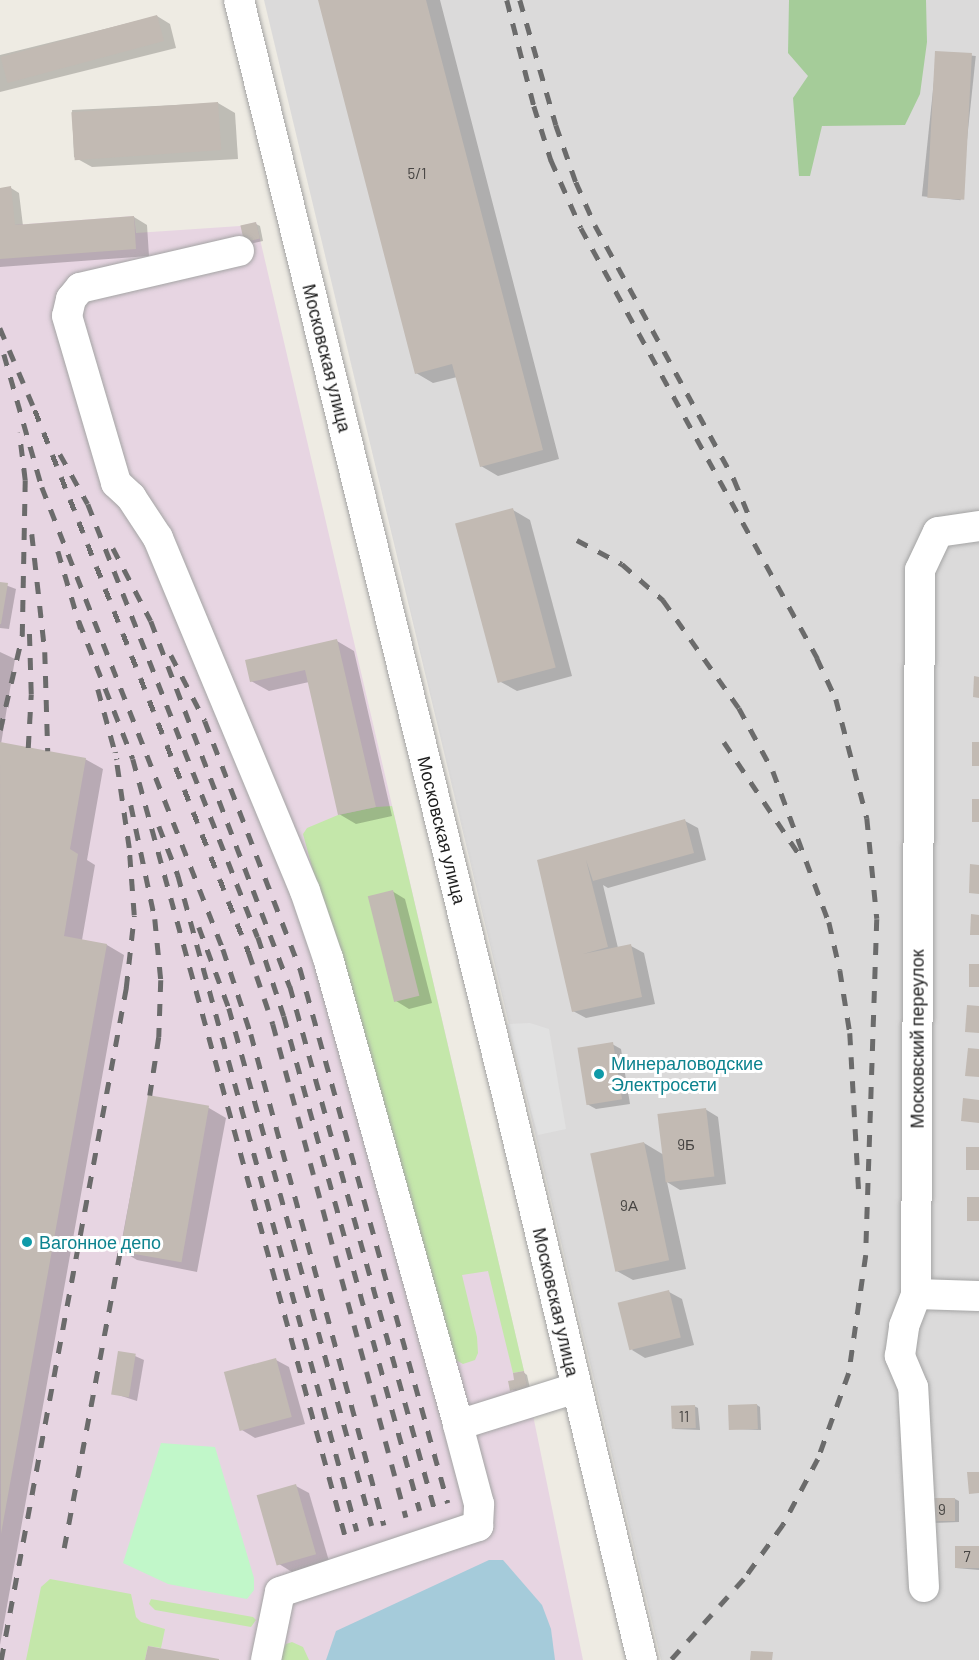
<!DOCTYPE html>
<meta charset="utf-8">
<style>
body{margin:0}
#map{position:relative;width:979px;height:1660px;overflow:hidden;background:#eeebe3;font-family:Barlow,sans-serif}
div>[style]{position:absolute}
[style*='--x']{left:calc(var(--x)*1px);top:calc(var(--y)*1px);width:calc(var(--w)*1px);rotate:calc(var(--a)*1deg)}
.residential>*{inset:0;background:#dbdada}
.industrial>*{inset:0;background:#e7d5e2}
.grass>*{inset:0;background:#c4e7aa}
.forest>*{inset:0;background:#a5cc99}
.park>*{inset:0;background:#c1f7c9}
.parking>*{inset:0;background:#e1e1e1}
.water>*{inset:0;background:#a5cbda}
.shadow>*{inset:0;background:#0003;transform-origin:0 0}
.building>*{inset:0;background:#c2bab3;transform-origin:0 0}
.roads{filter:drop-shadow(0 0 2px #a4a4a4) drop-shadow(0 0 2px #a4a4a4)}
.minor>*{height:30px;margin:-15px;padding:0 15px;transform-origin:15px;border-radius:15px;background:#fff}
.rail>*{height:4.5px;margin-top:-2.25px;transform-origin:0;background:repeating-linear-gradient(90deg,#6b6b6b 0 12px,transparent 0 24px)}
.dots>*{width:16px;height:16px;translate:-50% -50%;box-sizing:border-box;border:3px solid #fff;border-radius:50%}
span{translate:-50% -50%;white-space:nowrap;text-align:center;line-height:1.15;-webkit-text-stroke:6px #fff;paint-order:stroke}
.number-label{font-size:15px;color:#464442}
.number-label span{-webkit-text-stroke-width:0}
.street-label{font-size:18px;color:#1d1d1d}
.culture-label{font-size:18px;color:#0d838f}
.left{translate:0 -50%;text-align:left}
</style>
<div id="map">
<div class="residential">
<i style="clip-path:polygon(264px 0,979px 0,979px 1660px,661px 1660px)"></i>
</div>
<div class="industrial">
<i style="clip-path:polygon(134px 216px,136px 233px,240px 226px,256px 222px,524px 1371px,583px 1660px,0 1660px,0 226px)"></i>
</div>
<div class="grass">
<i style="clip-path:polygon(392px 806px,524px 1371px,513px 1373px,488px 1271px,462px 1275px,477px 1337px,478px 1353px,475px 1360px,463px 1364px,454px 1359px,438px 1330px,303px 834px,307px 828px,338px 815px,376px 807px)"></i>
<i style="clip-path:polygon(50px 1579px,131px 1594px,136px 1617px,141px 1622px,165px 1629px,161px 1648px,148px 1646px,145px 1660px,26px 1660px,41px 1587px)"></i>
<i style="clip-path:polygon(151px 1599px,253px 1617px,256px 1620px,251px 1627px,155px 1610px,149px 1604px)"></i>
<i style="clip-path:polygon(292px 1642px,303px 1647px,309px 1660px,277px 1660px,286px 1644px)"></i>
</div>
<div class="forest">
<i style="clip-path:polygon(789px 0,926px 0,927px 42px,920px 94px,905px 125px,822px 126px,810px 176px,799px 176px,793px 98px,808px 76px,788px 53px)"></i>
</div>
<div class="park">
<i style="clip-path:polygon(161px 1443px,215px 1447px,254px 1578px,254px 1590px,247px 1599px,168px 1584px,123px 1563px)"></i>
</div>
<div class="parking">
<i style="clip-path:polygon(530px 1023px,549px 1029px,566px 1129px,538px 1135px,507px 1024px)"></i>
</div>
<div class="water">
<i style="clip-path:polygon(489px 1560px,503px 1560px,542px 1605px,551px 1629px,555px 1660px,326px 1660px,336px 1631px)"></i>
</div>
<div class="shadow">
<i style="clip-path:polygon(320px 0,440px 0,559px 459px,498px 476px,481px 466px,457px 377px,433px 383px,416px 373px)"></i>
<i style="clip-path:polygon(157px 16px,170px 24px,176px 48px,0 92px,0 55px)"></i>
<i style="left:937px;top:52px;width:39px;height:145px;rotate:6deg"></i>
<i style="clip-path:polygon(218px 103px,235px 113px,238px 159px,92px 167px,74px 157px,72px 110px)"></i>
<i style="clip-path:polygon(11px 188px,19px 193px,23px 226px,134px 217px,147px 225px,149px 256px,0 267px,0 189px)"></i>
<i style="clip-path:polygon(256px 224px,260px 226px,263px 241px,250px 244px,242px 227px)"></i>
<i style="clip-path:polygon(513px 510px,530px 520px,572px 676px,517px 691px,499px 681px)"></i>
<i style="clip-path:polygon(0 583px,16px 589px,9px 629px,0 628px)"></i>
<i style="clip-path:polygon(337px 641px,354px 651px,392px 816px,356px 824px,339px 814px,309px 682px,269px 691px,251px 681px)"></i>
<i style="clip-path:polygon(0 652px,15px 659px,1px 744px,85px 759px,103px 769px,87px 860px,95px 865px,82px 940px,107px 945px,124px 955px,0 1645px)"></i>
<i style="clip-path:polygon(685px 821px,698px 828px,706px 860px,608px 888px,603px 885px,618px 948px,631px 946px,644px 953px,655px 1004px,586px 1018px,573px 1011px,538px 861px)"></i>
<i style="clip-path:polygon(392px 891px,405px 899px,432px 1003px,409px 1009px,396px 1001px)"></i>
<i style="clip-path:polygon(612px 1044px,621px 1049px,630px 1104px,596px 1109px,587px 1104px)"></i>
<i style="clip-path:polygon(149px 1096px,209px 1108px,226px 1118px,197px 1272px,137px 1260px,120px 1250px)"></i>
<i style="clip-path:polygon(705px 1109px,718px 1117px,726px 1184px,680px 1190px,667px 1182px,686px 1269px,633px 1280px,615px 1270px,644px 1143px,664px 1155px)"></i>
<i style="clip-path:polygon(669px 1292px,682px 1299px,694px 1345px,645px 1358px,632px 1350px)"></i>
<i style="clip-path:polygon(135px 1356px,144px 1360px,137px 1401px,112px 1393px)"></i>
<i style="clip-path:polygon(276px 1360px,289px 1367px,305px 1424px,255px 1438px,242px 1430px)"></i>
<i style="clip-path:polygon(523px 1372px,527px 1375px,531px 1393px,511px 1390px)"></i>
<i style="clip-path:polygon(757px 1405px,760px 1407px,761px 1430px,731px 1429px)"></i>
<i style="clip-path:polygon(694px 1406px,698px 1408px,700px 1430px,674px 1429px)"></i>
<i style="clip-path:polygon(296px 1486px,309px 1493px,329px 1561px,292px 1572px,279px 1564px)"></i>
<i style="clip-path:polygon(955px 1499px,959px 1501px,959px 1522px,934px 1523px,930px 1500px)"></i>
<i style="clip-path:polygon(979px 1548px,979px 1570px,956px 1568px)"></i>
</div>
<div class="building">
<i style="clip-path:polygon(318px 0,426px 0,543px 450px,480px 467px,452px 364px,415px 374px)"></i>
<i style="left:157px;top:15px;width:27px;height:162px;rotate:75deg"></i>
<i style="left:935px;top:51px;width:37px;height:147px;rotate:3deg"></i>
<i style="left:218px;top:102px;width:48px;height:147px;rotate:86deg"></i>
<i style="clip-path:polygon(11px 186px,15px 225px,134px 216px,136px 249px,0 259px,0 188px)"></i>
<i style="left:256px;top:222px;width:17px;height:16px;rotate:77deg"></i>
<i style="left:513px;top:508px;width:165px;height:60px;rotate:75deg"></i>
<i style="clip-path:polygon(0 582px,8px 583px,1px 624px,0 624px)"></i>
<i style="clip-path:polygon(337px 639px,376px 807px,338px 815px,305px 670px,250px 682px,245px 660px)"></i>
<i style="clip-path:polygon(974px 676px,979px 677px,979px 698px,973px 697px)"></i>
<i style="clip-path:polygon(0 742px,86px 758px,70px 849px,78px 854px,64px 936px,107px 944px,1px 1534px)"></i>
<i style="left:972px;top:742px;width:7px;height:24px"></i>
<i style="left:972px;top:799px;width:7px;height:23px"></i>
<i style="clip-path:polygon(685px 819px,694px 853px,593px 881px,586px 860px,608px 947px,583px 954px,631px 944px,642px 997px,572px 1012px,537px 860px)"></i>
<i style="clip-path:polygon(970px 864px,979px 865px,979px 894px,969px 893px)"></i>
<i style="left:393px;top:890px;width:109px;height:26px;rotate:76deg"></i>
<i style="clip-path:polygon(971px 914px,979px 915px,979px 935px,970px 935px)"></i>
<i style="left:969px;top:964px;width:10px;height:23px"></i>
<i style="clip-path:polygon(967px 1005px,979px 1006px,979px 1033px,965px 1032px)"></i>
<i style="left:613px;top:1042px;width:58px;height:36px;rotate:81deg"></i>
<i style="clip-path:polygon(968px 1048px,979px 1049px,979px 1077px,965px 1076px)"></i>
<i style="left:148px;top:1095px;width:62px;height:159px;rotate:10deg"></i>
<i style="clip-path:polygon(963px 1098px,979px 1100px,979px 1123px,961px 1121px)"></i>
<i style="left:706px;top:1108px;width:69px;height:49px;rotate:83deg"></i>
<i style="left:644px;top:1142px;width:121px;height:55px;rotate:78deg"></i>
<i style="left:966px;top:1147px;width:13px;height:23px"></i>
<i style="left:967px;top:1197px;width:12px;height:24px"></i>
<i style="left:669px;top:1290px;width:49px;height:53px;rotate:76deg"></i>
<i style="left:118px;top:1351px;width:18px;height:44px;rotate:9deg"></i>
<i style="left:276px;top:1358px;width:61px;height:54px;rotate:75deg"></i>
<i style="clip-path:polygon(524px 1371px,528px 1392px,517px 1394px,516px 1389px,510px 1391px,508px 1381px,514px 1380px,513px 1373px)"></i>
<i style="left:757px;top:1404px;width:25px;height:29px;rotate:88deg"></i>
<i style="left:695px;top:1405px;width:23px;height:24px;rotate:88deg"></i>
<i style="clip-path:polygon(967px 1472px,979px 1472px,979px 1493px,969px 1494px)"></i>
<i style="left:296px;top:1484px;width:73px;height:41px;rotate:74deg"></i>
<i style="left:929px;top:1498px;width:26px;height:23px"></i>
<i style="left:955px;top:1546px;width:24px;height:22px"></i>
<i style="clip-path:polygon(148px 1646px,219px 1659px,219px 1660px,145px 1660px)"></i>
<i style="clip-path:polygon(751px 1651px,773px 1652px,772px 1660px,750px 1660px)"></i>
</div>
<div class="roads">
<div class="minor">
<i style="--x:239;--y:0;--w:1140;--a:76.24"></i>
<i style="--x:510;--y:1107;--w:569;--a:76.57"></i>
<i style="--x:239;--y:251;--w:163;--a:166.9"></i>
<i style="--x:80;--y:288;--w:14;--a:129"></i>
<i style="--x:71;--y:299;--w:17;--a:103"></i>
<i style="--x:67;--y:316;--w:174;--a:73.6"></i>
<i style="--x:116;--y:483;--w:21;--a:43"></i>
<i style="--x:131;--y:497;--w:49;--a:56.6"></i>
<i style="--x:158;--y:538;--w:382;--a:67.4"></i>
<i style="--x:305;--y:891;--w:71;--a:71.1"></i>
<i style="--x:328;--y:958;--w:485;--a:74.4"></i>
<i style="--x:916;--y:1294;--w:63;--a:1.8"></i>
<i style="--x:924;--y:1587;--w:200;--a:-93.1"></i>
<i style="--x:913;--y:1387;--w:34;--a:-113"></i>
<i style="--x:900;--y:1356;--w:30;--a:-82"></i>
<i style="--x:904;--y:1326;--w:34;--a:-69"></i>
<i style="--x:916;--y:1294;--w:724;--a:-89.68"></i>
<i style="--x:920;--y:570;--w:42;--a:-64.7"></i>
<i style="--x:938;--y:532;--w:41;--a:-8.3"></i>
<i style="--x:266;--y:1660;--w:69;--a:-78.4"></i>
<i style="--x:280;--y:1592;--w:209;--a:-18.4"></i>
<i style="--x:478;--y:1526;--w:22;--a:-87"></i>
<i style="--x:479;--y:1504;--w:82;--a:-104.9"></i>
<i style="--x:458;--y:1425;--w:124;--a:-17.4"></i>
</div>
</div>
<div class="rail">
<i style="--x:507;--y:0;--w:109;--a:75.7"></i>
<i style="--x:534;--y:106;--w:57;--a:72.5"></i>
<i style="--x:551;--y:160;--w:74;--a:66.2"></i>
<i style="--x:581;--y:228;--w:491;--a:61.2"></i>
<i style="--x:817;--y:658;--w:45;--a:65.1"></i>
<i style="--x:836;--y:699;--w:123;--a:75.4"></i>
<i style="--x:867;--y:818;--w:101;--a:84.3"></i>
<i style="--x:877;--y:919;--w:336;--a:91.9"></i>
<i style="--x:866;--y:1255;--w:119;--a:98.2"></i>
<i style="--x:849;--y:1373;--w:91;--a:109.8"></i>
<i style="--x:818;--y:1459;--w:75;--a:117.9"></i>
<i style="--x:783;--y:1525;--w:67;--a:125.8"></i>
<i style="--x:744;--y:1579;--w:109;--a:132"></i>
<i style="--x:520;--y:0;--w:130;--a:73.9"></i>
<i style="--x:556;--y:125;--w:60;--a:70.7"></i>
<i style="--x:576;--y:182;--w:47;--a:66.2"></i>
<i style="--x:595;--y:225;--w:290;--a:61.3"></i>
<i style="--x:734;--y:479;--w:42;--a:67.7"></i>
<i style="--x:0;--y:328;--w:89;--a:66.9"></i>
<i style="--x:35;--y:410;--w:584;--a:68.49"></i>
<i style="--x:249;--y:953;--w:75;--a:71.3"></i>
<i style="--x:273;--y:1024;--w:511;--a:74.9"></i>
<i style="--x:4;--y:354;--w:138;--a:74.1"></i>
<i style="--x:42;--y:487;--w:496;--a:68.6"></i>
<i style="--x:223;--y:949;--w:89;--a:71.8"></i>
<i style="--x:251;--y:1034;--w:509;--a:74.84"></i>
<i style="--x:60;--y:454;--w:57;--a:60.8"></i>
<i style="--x:88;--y:504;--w:465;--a:68.6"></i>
<i style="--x:258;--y:937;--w:83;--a:71.8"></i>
<i style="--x:284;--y:1016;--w:513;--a:74.64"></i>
<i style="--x:32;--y:534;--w:119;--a:83.7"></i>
<i style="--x:45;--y:652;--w:99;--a:88.3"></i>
<i style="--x:577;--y:540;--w:51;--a:28.1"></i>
<i style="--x:622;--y:564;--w:55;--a:41.3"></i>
<i style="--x:663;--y:600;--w:132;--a:54.9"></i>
<i style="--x:739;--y:708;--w:72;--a:61.6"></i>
<i style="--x:773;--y:771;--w:161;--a:69.7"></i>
<i style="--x:829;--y:922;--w:49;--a:77.1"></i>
<i style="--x:840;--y:970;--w:64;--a:81"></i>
<i style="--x:850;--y:1033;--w:161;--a:86.8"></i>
<i style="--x:113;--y:548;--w:82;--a:62.5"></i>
<i style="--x:151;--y:621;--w:391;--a:69.2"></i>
<i style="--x:290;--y:986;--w:541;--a:74.55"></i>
<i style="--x:58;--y:551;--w:81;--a:73.6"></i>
<i style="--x:79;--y:621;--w:148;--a:68.6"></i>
<i style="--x:133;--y:759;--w:804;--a:74.72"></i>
<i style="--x:171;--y:655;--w:74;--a:62.7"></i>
<i style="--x:205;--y:721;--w:265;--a:69"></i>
<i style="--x:300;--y:968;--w:555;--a:74.54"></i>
<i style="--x:98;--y:689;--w:73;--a:74.8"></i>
<i style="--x:0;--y:730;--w:97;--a:-76.8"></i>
<i style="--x:22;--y:636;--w:156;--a:-88.9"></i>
<i style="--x:25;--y:480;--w:48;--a:-97.1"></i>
<i style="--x:724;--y:742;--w:135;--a:56.2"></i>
<i style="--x:28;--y:748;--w:54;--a:-86.8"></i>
<i style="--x:31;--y:694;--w:66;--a:-91.7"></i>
<i style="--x:131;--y:805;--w:116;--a:78.1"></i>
<i style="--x:155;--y:919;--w:61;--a:84.4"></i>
<i style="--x:161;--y:980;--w:57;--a:92"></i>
<i style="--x:159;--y:1037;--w:59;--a:98.8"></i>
<i style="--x:159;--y:826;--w:53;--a:68.8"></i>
<i style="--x:178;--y:875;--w:680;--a:74.74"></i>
<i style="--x:199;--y:927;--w:86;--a:69.7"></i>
<i style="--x:229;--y:1008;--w:537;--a:74.57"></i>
<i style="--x:64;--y:1548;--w:302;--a:-79.3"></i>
<i style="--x:1;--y:1660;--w:684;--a:-79.46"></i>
<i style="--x:126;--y:988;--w:73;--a:-83.7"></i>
<i style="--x:134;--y:915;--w:67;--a:-94.3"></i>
<i style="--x:129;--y:848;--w:97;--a:-98.3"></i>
</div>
<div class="dots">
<i style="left:599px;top:1074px;background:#0f9aa8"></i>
<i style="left:27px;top:1242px;background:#0f9aa8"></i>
</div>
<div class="number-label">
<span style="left:417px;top:174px">5/1</span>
<span style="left:686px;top:1145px">9Б</span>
<span style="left:629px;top:1206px">9А</span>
<span style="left:684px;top:1417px">11</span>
<span style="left:942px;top:1510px">9</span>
<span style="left:967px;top:1557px">7</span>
</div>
<div class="street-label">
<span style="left:327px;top:358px;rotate:76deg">Московская улица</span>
<span style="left:442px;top:830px;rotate:76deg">Московская улица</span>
<span style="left:917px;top:1039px;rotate:-90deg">Московский переулок</span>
<span style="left:556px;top:1302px;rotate:77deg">Московская улица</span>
</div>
<div class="culture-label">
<span class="left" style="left:611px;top:1074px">Минераловодские<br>Электросети</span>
<span class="left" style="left:39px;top:1242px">Вагонное депо</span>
</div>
</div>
